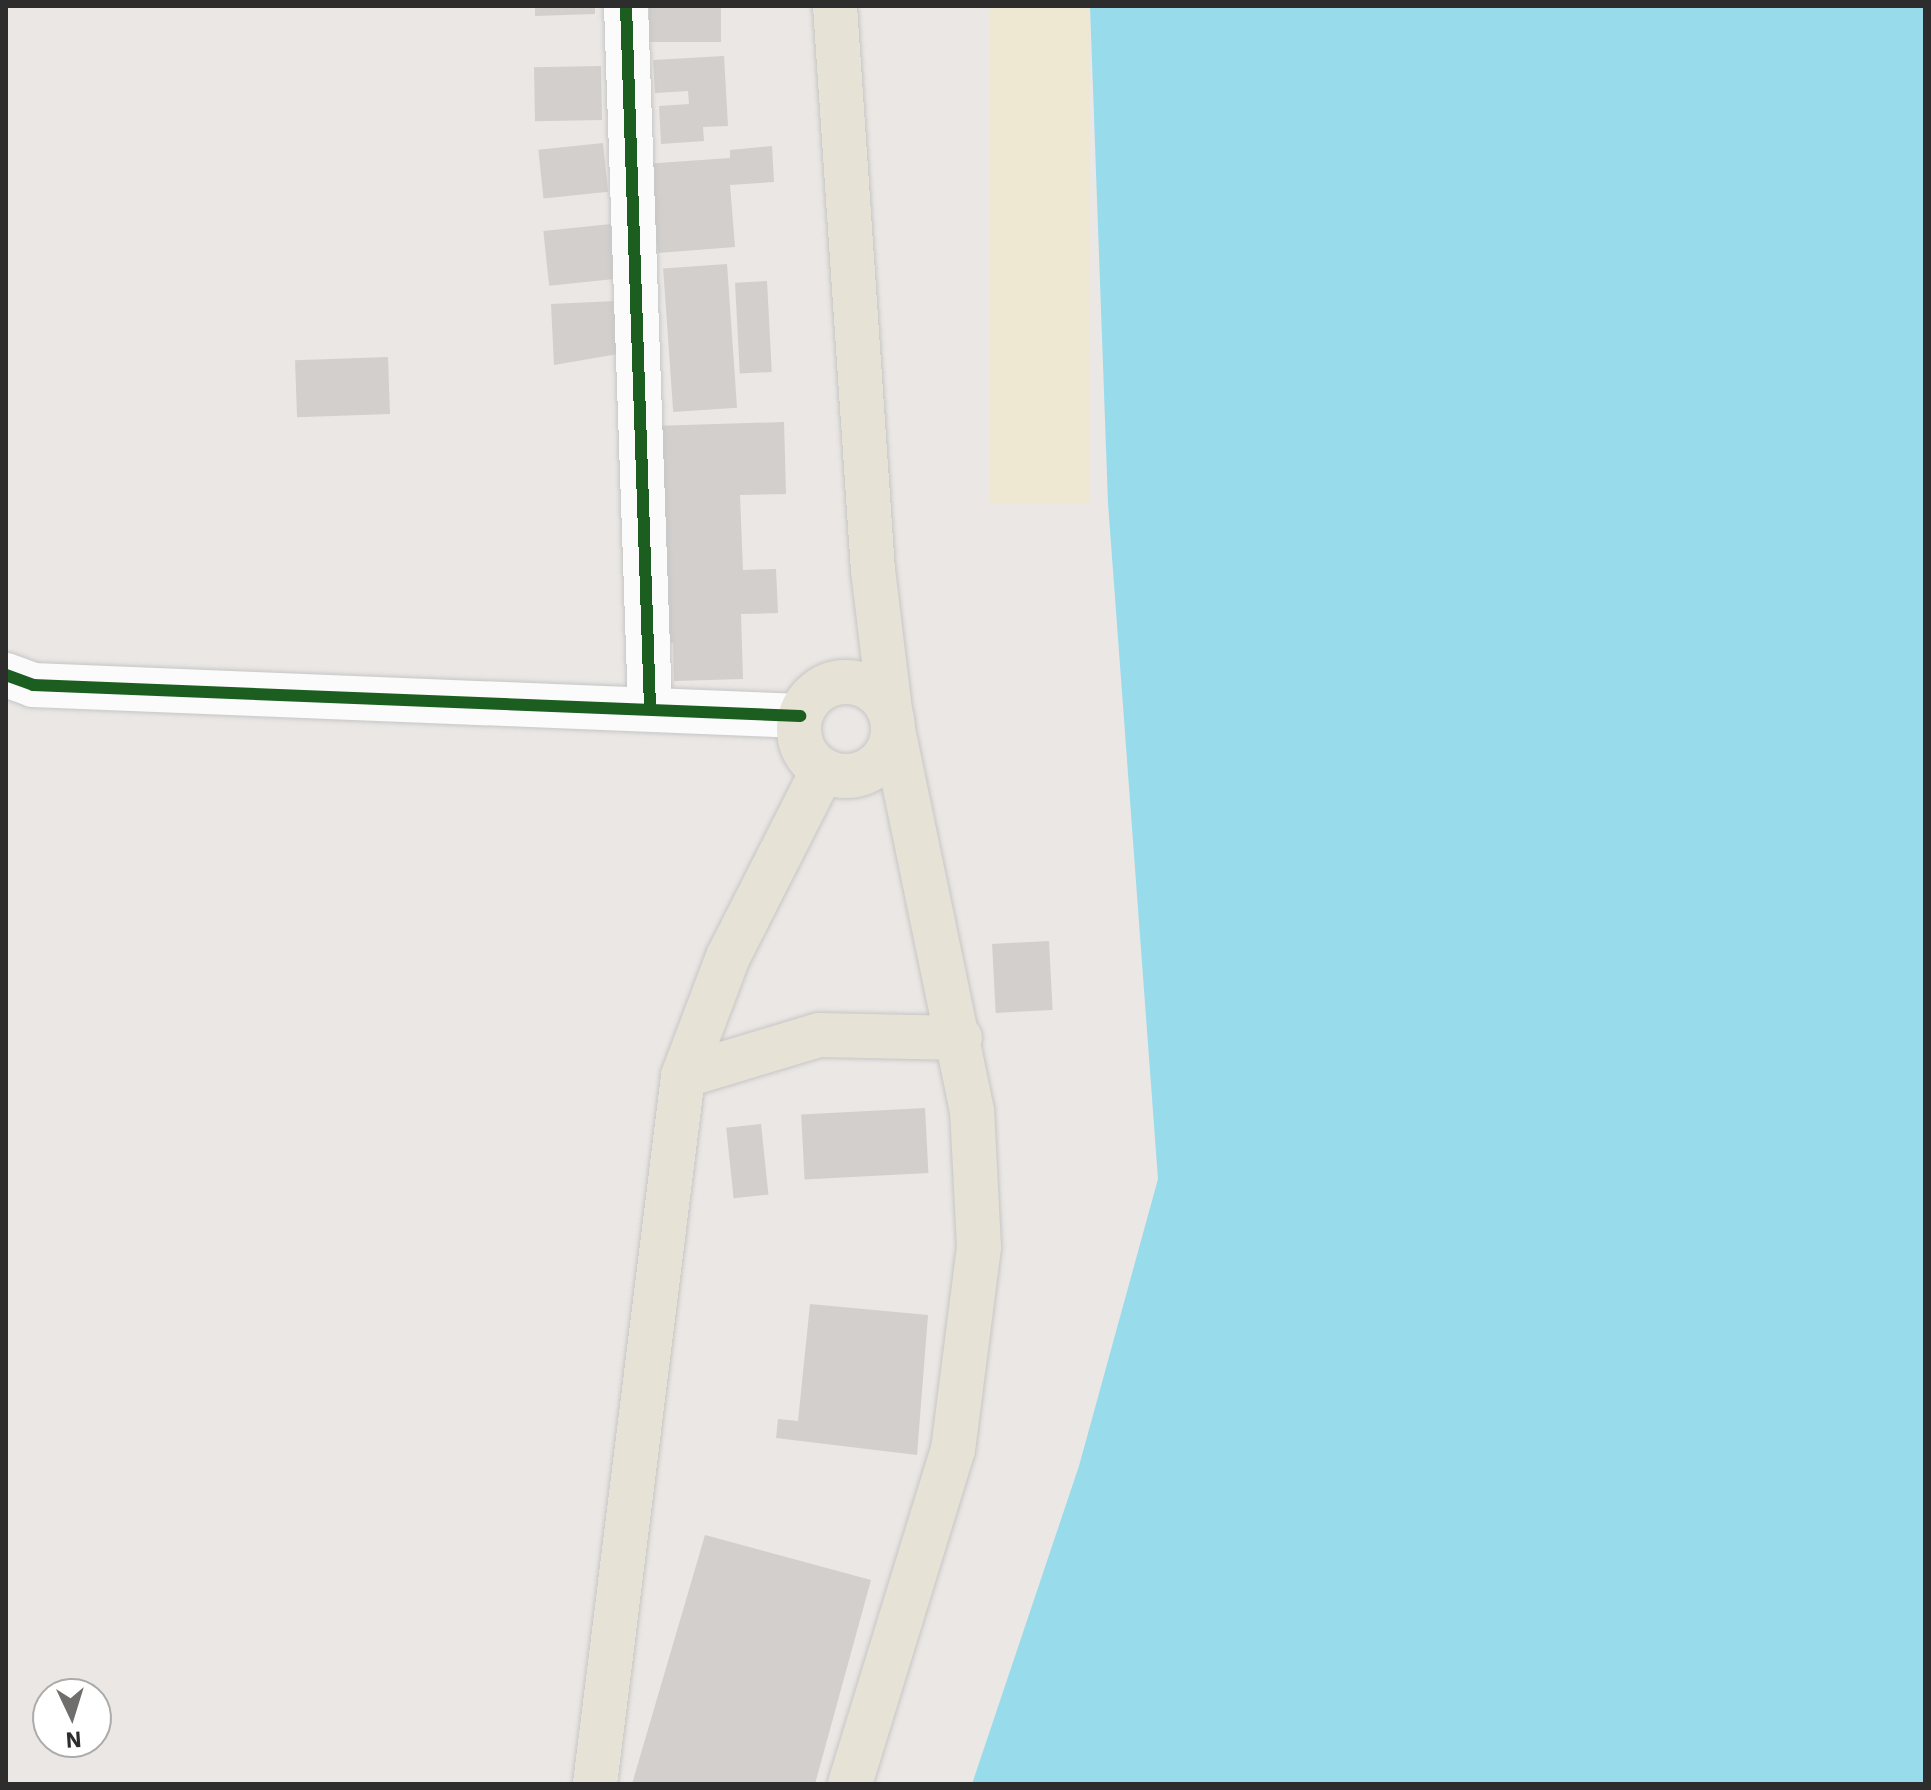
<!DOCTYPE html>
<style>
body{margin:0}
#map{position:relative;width:1931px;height:1790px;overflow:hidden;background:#eae7e4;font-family:"IBM Plex Sans",sans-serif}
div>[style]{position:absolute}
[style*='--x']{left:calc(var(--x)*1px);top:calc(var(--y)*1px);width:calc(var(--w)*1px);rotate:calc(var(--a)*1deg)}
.sand>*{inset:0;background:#eee8d2;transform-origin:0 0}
.water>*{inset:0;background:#98dbeb}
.building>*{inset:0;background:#d2cfcd;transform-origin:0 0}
.roads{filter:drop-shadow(0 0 2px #c6c6c6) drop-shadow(0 0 2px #c6c6c6)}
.minor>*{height:44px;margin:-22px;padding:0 22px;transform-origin:22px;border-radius:22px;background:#fcfbfb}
.major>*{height:44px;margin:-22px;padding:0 22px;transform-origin:22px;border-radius:22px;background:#e7e2d6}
.major>.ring{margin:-22px;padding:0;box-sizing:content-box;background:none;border:44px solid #e7e2d6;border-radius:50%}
.cycleway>*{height:12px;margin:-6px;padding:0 6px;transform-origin:6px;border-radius:6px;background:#1b5e20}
span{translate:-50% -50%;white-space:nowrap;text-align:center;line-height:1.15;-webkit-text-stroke:8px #fff;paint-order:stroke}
.frame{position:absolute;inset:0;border:8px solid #2d2d2d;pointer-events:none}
.north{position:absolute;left:32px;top:1678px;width:80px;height:80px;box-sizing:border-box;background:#fff;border:2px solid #ababab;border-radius:50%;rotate:176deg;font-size:22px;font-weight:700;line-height:32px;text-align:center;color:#2d2d2d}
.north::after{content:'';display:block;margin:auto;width:28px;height:36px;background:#6f6e6d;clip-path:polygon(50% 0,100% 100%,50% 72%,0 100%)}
</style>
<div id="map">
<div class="sand">
<i style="left:990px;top:6px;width:100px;height:497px"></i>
</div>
<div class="water">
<i style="clip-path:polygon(1090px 6px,1925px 6px,1925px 1784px,972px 1784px,1079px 1466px,1158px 1179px,1108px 503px)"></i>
</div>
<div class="building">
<i style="clip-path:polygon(535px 6px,595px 6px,595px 14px,535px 16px)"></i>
<i style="left:649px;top:6px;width:72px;height:36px"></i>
<i style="clip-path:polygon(724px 56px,728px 126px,703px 127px,704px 141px,661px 144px,659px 106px,689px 104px,688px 91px,655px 93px,653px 60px)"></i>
<i style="left:601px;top:66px;width:54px;height:67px;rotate:89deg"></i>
<i style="left:603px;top:143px;width:49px;height:65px;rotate:84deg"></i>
<i style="clip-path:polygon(772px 146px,774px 182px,730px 185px,735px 247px,658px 253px,644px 164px,730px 158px,730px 150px)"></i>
<i style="left:611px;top:224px;width:55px;height:68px;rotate:84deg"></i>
<i style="left:727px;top:264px;width:144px;height:64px;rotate:86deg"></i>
<i style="left:767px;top:281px;width:91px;height:32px;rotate:87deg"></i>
<i style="clip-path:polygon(616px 301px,618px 354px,554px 365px,551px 304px)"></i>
<i style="left:388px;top:357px;width:57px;height:93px;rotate:88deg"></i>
<i style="clip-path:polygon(784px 422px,786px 494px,740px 495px,743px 570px,776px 569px,778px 613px,741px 614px,743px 679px,674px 681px,673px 643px,661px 643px,654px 426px)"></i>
<i style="left:1049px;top:941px;width:69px;height:57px;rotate:87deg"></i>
<i style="left:925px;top:1108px;width:65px;height:124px;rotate:87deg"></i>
<i style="left:761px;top:1124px;width:71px;height:35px;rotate:84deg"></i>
<i style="clip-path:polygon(810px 1304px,928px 1315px,917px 1455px,776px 1438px,778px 1419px,798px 1421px)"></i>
<i style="clip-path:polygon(705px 1535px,871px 1580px,815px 1784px,632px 1784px)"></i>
</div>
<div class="roads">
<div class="minor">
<i style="--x:626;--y:6;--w:703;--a:88.04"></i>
<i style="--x:6;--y:675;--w:29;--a:20"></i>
<i style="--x:33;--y:685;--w:768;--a:2.31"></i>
</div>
<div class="major">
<i style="--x:835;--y:6;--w:565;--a:86.15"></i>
<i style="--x:873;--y:570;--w:141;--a:83.1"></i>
<i class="ring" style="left:799px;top:682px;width:50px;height:50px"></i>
<i style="--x:683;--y:1076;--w:142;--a:-16.8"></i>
<i style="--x:819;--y:1035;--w:141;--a:1.2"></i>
<i style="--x:595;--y:1784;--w:713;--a:-82.91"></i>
<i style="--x:683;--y:1076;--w:127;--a:-69.3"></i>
<i style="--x:728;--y:957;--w:210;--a:-63.1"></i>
<i style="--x:850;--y:1784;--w:350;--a:-72.9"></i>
<i style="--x:953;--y:1450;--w:205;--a:-82.7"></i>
<i style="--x:979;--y:1247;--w:136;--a:-92.9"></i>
<i style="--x:972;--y:1111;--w:388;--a:-101.7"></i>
</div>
</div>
<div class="cycleway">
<i style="--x:626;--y:6;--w:703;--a:88.04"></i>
<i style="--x:6;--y:675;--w:29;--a:20"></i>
<i style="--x:33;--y:685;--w:768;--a:2.31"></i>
</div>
<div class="frame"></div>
<div class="north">N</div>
</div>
